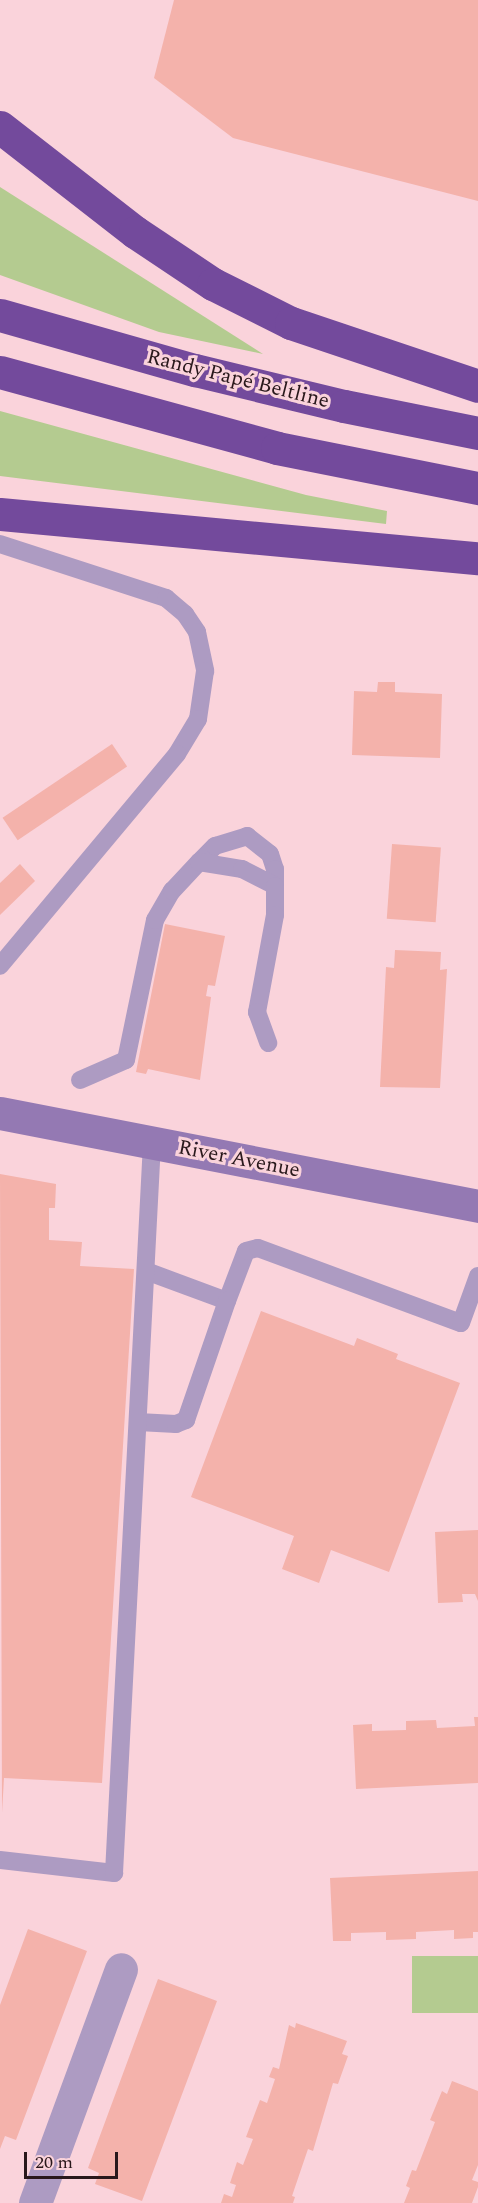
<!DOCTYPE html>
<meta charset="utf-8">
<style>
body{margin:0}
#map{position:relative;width:478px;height:2203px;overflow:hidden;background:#fad3db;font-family:Spectral,serif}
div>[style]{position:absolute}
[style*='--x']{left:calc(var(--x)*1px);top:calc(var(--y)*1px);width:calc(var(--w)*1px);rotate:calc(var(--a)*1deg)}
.green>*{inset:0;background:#b4cb90;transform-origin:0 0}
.building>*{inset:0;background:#f4b2ab;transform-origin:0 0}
.lane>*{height:18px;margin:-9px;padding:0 9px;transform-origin:9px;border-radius:9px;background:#ad9bc2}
.street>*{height:33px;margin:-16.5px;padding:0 16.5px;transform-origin:16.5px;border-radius:16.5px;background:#ad9bc2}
.secondary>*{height:33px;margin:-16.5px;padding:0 16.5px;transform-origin:16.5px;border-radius:16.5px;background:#9479b3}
.highway>*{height:33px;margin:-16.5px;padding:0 16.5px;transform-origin:16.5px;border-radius:16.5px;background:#734a9c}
span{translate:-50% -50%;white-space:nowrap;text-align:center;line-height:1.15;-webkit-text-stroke:6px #fad3db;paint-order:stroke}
.street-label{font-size:21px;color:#29181b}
.scale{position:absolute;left:24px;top:2152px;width:94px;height:27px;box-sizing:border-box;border:3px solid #29181b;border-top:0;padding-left:8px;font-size:18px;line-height:21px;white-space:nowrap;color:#29181b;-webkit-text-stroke:4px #fad3db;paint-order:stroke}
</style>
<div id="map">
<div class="green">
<i style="clip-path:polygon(0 187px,263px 354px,159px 332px,0 275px)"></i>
<i style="clip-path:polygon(0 411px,306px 495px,387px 511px,386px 524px,0 476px)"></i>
<i style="left:478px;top:1956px;width:57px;height:66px;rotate:90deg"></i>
</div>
<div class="building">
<i style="clip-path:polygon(174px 0,478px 0,478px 201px,233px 138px,154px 78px)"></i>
<i style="clip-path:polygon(378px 682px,395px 682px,395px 692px,442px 694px,440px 758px,352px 755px,354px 691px,377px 692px)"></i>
<i style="left:112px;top:744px;width:27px;height:132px;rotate:56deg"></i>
<i style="left:392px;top:844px;width:49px;height:75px;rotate:4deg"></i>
<i style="clip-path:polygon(20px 864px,35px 881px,0 915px,0 883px)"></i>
<i style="clip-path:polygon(165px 924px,225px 936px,215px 986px,208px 985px,206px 996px,211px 997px,200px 1080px,148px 1069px,146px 1074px,136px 1072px)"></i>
<i style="clip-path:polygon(395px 950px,441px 952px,440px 970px,447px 969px,440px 1088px,380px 1087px,386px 967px,394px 968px)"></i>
<i style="clip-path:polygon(0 1174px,56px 1184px,55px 1208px,49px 1208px,49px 1240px,82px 1242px,80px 1266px,134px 1269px,102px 1783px,4px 1778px,2px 1813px)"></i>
<i style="clip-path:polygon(261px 1311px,354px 1346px,357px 1338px,398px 1354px,396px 1359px,460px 1383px,389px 1572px,331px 1550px,319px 1583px,282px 1569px,294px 1536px,191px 1497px)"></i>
<i style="clip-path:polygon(478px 1530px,478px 1601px,475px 1594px,462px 1594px,463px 1602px,438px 1603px,435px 1532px)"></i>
<i style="clip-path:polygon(474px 1717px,478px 1717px,478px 1783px,356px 1789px,353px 1725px,372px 1724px,372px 1731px,406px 1730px,406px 1721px,436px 1720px,437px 1728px,475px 1726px)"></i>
<i style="clip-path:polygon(478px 1871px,478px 1932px,473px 1932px,473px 1938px,454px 1939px,454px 1930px,416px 1932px,416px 1939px,386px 1940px,386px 1932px,351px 1933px,351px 1941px,333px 1941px,330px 1878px)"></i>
<i style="clip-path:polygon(28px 1929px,87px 1951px,16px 2140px,5px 2136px,0 2149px,0 2005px)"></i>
<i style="clip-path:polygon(158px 1979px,217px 2001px,142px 2201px,95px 2184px,99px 2173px,88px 2168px)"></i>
<i style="clip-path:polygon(296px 2023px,347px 2041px,342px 2054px,348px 2056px,338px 2084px,333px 2083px,313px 2151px,308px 2149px,292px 2196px,295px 2197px,293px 2203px,221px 2203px,224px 2194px,232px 2197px,236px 2185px,230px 2183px,237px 2162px,243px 2165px,253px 2139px,246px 2137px,260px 2100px,267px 2103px,275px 2079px,269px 2077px,273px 2067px,279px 2069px,289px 2025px,295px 2028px)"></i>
<i style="clip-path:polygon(452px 2081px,478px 2091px,478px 2165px,472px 2180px,478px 2182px,478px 2187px,472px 2203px,404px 2203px,410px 2188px,406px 2186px,412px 2170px,416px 2171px,435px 2122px,430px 2120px,442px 2091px,447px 2094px)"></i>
</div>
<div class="lane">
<i style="--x:0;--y:544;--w:175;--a:18"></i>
<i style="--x:166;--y:598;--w:25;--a:40"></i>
<i style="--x:185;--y:614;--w:22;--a:56"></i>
<i style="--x:197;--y:632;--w:40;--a:78"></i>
<i style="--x:205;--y:671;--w:49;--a:98.3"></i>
<i style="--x:198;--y:719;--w:41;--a:121"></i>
<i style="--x:177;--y:754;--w:276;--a:129.9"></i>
<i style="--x:199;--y:862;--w:23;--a:-45"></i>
<i style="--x:215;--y:846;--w:34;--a:-17"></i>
<i style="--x:247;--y:836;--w:29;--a:38"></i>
<i style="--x:270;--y:854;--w:16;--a:72"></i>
<i style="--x:275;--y:869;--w:17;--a:90"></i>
<i style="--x:80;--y:1080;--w:50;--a:-23.5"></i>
<i style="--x:126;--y:1060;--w:143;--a:-78.3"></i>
<i style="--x:155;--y:920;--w:34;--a:-60"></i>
<i style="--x:172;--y:891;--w:40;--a:-47"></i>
<i style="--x:199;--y:862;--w:44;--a:9.2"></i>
<i style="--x:242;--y:869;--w:37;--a:27"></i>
<i style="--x:275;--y:886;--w:29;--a:90"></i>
<i style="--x:275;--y:915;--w:99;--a:100.5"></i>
<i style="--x:257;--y:1012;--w:33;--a:70"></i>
<i style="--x:146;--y:1271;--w:86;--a:20.3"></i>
<i style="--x:227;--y:1301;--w:53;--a:-69.2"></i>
<i style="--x:246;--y:1251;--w:12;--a:-14"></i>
<i style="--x:258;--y:1248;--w:216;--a:20.3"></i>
<i style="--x:461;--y:1323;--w:50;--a:-70.1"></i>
<i style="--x:138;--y:1422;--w:38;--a:3"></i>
<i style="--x:176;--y:1424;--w:11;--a:-22"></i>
<i style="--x:186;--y:1420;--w:126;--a:-71"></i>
<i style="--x:0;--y:1860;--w:115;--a:6.5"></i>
<i style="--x:114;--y:1873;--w:732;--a:-87.02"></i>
</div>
<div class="street">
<i style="--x:35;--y:2203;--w:249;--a:-69.8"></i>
</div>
<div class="secondary">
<i style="--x:0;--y:1113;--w:487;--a:11"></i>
</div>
<div class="highway">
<i style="--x:0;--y:127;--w:171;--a:37.9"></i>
<i style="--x:135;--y:232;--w:94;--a:33.7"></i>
<i style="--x:213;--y:284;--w:87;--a:26.6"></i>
<i style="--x:291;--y:323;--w:197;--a:18.6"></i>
<i style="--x:0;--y:315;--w:203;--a:15.8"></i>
<i style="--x:195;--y:370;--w:153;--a:13.6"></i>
<i style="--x:344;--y:406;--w:137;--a:11.4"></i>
<i style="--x:0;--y:372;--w:287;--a:15.3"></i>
<i style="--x:277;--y:448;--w:205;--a:11.3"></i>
<i style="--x:0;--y:514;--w:480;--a:5.3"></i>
</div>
<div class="street-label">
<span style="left:238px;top:379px;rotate:14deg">Randy Papé Beltline</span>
<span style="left:239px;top:1159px;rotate:11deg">River Avenue</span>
</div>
<div class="scale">20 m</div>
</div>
